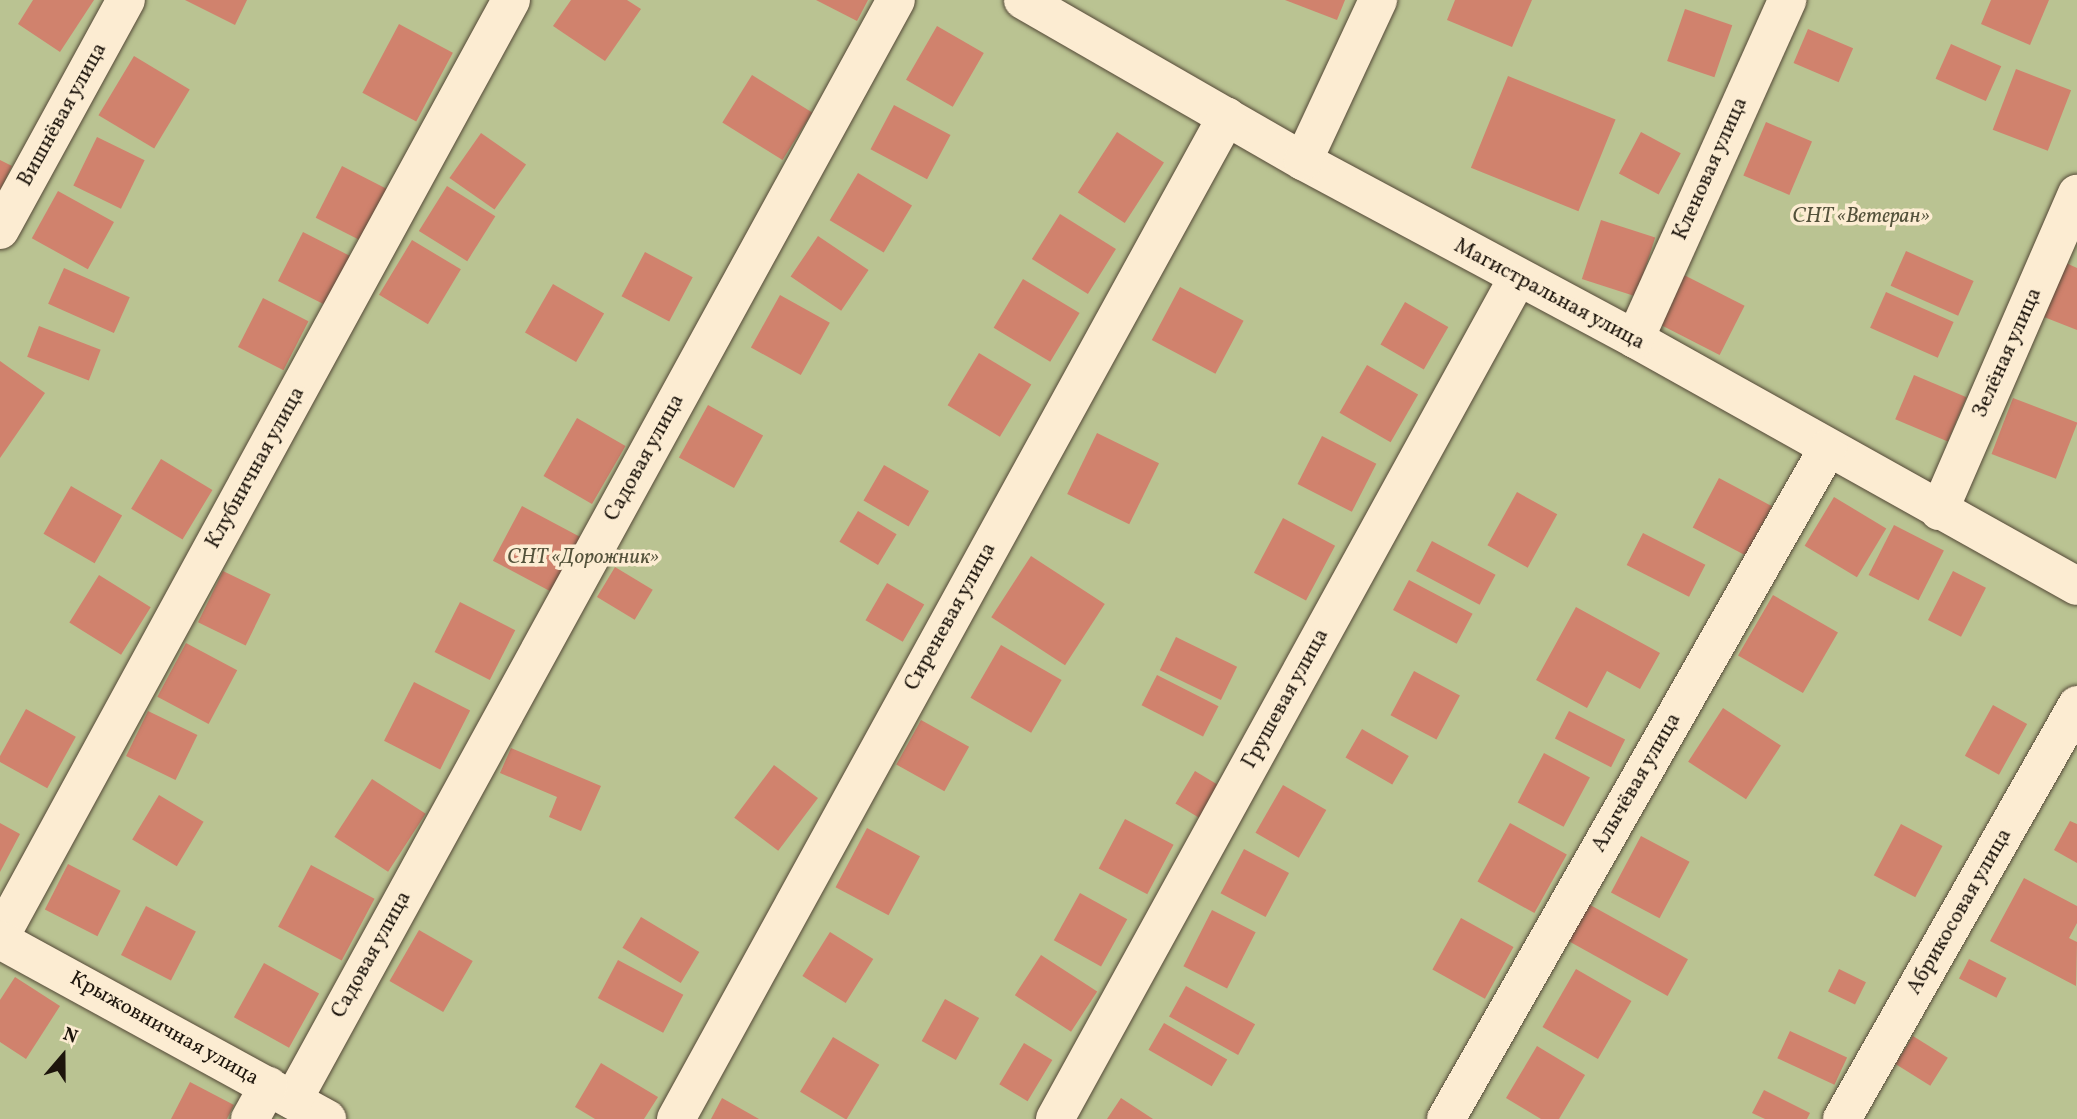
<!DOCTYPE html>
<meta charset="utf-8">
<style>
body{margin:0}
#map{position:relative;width:2077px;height:1119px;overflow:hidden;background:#fae1b9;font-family:Vollkorn,serif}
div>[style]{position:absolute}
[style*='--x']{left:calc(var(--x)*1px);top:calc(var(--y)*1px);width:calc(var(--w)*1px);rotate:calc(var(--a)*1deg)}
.green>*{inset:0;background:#bac392;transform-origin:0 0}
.building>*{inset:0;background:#d0826d;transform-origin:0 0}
.roads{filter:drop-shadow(0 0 2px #544837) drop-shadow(0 0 2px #544837)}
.street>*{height:38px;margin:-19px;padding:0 19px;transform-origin:19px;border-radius:19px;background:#fcecd2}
span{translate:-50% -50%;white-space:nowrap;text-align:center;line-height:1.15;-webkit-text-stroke:7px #fcecd2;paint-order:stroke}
.street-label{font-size:21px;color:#1d150c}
.park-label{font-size:21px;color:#54523b;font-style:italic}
.north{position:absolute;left:28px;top:1021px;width:70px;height:70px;-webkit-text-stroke:5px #fcecd2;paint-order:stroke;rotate:20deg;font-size:19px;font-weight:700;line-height:28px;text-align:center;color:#1d150c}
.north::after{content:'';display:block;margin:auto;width:24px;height:32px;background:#1d150c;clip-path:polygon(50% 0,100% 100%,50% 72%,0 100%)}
</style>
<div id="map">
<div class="green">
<i style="left:0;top:0;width:2077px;height:1119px"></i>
</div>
<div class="building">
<i style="clip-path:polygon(33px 0,94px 0,60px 52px,18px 24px)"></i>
<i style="clip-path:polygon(185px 0,247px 0,235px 25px)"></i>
<i style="clip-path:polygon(571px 0,627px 0,641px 9px,605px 61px,553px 26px)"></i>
<i style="clip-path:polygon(816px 0,868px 0,857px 21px)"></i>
<i style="clip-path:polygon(1285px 0,1345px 0,1337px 20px)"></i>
<i style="clip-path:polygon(1455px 0,1532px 0,1512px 47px,1447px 20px)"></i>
<i style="clip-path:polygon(1991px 0,2049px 0,2030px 45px,1981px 24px)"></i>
<i style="left:1685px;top:9px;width:50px;height:55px;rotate:19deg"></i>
<i style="left:399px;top:24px;width:61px;height:78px;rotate:28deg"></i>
<i style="left:937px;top:26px;width:54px;height:62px;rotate:30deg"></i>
<i style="left:1808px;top:29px;width:49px;height:37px;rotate:23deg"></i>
<i style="left:1951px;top:44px;width:55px;height:38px;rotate:24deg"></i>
<i style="left:134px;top:56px;width:65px;height:69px;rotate:31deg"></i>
<i style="left:2016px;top:69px;width:59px;height:65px;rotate:21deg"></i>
<i style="left:752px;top:75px;width:71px;height:56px;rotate:32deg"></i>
<i style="left:1508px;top:76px;width:116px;height:99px;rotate:22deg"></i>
<i style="left:894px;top:105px;width:64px;height:50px;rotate:28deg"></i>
<i style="left:1766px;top:122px;width:50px;height:58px;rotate:23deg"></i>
<i style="left:1117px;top:132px;width:56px;height:72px;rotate:33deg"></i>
<i style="left:1641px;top:132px;width:45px;height:47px;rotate:28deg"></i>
<i style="left:481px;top:133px;width:55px;height:55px;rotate:35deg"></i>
<i style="left:97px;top:137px;width:53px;height:54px;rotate:26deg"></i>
<i style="clip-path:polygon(0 160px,12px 166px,0 190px)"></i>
<i style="left:342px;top:166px;width:51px;height:58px;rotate:27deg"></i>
<i style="left:858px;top:173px;width:63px;height:55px;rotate:31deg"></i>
<i style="left:447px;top:186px;width:57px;height:53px;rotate:32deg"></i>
<i style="left:58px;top:191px;width:64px;height:54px;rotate:29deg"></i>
<i style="left:1060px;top:214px;width:66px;height:53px;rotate:32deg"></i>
<i style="left:1601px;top:220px;width:57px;height:62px;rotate:18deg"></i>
<i style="left:303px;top:232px;width:53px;height:55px;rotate:27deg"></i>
<i style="left:818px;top:236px;width:61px;height:49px;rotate:34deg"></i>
<i style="left:412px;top:240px;width:57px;height:64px;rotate:31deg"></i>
<i style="left:1906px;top:251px;width:74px;height:38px;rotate:24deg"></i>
<i style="left:645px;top:252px;width:54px;height:50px;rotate:28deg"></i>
<i style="clip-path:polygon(2066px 263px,2077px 268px,2077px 330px,2044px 317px)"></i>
<i style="left:64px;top:268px;width:72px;height:39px;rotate:24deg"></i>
<i style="left:1684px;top:275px;width:68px;height:55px;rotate:27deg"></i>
<i style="left:1023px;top:279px;width:66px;height:57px;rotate:31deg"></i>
<i style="left:553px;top:284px;width:59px;height:56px;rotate:30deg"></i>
<i style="left:1180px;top:287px;width:72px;height:60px;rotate:28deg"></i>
<i style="left:1886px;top:292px;width:74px;height:39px;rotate:24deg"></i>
<i style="left:780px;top:295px;width:57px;height:60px;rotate:29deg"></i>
<i style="left:263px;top:298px;width:51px;height:55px;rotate:27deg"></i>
<i style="left:1405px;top:302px;width:50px;height:49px;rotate:30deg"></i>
<i style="left:39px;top:326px;width:66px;height:33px;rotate:21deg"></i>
<i style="left:979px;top:353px;width:61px;height:61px;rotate:31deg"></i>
<i style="clip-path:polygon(0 361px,45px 393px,0 458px)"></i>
<i style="left:1367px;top:365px;width:59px;height:55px;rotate:30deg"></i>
<i style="left:1914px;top:375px;width:57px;height:48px;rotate:23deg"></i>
<i style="left:2013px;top:398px;width:69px;height:60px;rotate:21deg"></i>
<i style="left:708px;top:405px;width:63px;height:60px;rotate:29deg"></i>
<i style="left:577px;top:418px;width:56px;height:67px;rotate:30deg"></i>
<i style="left:1097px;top:433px;width:69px;height:68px;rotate:26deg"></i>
<i style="left:1322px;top:436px;width:61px;height:54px;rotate:27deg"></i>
<i style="left:161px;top:459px;width:60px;height:58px;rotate:31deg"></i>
<i style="left:884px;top:465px;width:52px;height:41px;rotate:30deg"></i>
<i style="left:1719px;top:478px;width:60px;height:56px;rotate:28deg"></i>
<i style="left:71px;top:486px;width:59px;height:55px;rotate:30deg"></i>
<i style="left:1517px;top:492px;width:46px;height:61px;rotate:29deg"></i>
<i style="left:1834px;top:497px;width:61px;height:57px;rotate:31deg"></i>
<i style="left:522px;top:506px;width:66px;height:62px;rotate:28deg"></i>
<i style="left:858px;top:511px;width:45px;height:36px;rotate:31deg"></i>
<i style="left:1283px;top:518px;width:59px;height:62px;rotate:28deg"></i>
<i style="left:1894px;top:525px;width:56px;height:56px;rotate:27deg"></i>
<i style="left:1643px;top:533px;width:70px;height:36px;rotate:27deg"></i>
<i style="left:1432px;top:541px;width:72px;height:34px;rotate:28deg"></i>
<i style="left:1031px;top:556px;width:88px;height:73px;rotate:33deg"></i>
<i style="left:615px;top:567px;width:44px;height:35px;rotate:31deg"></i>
<i style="left:223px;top:571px;width:53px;height:57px;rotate:26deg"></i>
<i style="left:1953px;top:571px;width:37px;height:55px;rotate:27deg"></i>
<i style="left:99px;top:575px;width:61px;height:56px;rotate:32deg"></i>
<i style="left:1409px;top:580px;width:72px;height:34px;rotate:28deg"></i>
<i style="left:887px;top:583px;width:43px;height:43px;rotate:30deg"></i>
<i style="left:1773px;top:595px;width:75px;height:70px;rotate:30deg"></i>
<i style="left:460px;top:602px;width:62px;height:56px;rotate:27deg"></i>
<i style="clip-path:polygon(1576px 607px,1660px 653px,1640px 689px,1607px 671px,1587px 708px,1536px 680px)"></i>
<i style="left:1176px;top:637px;width:68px;height:37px;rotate:26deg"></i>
<i style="left:186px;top:643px;width:58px;height:61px;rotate:28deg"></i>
<i style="left:1001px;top:645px;width:70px;height:61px;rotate:30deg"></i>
<i style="left:1414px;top:671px;width:52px;height:50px;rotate:28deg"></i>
<i style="left:1157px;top:675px;width:69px;height:34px;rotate:27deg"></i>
<i style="left:414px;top:682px;width:63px;height:66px;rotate:27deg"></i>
<i style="left:1993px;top:705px;width:39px;height:58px;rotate:29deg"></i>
<i style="left:1723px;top:708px;width:69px;height:64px;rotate:33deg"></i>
<i style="left:26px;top:709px;width:57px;height:59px;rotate:29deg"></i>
<i style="left:148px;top:711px;width:55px;height:50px;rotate:26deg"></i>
<i style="left:1569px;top:711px;width:63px;height:31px;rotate:27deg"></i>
<i style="left:921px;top:720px;width:55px;height:51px;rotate:29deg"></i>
<i style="left:1362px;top:729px;width:54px;height:33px;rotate:30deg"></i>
<i style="clip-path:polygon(511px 748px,601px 786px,581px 831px,549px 817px,557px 797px,500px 773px)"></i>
<i style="left:1544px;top:753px;width:52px;height:56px;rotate:28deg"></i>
<i style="left:774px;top:765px;width:55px;height:66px;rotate:37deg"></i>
<i style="left:1195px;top:771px;width:29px;height:38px;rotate:31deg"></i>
<i style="left:372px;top:779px;width:64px;height:69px;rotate:33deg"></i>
<i style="left:1283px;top:785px;width:50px;height:55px;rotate:30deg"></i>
<i style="left:159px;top:795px;width:52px;height:52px;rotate:31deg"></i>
<i style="left:1125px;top:819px;width:55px;height:56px;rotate:28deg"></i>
<i style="clip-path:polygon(2070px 821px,2077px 824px,2077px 863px,2054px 850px)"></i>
<i style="clip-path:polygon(0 823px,20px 834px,0 872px)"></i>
<i style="left:1510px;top:823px;width:65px;height:67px;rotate:29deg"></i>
<i style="left:1901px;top:824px;width:47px;height:58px;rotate:28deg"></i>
<i style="left:867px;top:828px;width:60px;height:67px;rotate:28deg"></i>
<i style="left:1641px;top:836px;width:55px;height:64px;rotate:28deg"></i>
<i style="left:1244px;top:849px;width:51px;height:50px;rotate:28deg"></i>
<i style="left:68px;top:864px;width:59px;height:51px;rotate:27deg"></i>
<i style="left:311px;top:865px;width:72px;height:70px;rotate:28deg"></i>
<i style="clip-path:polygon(2024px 878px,2077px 906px,2077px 923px,2069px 938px,2077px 942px,2076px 986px,1990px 941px)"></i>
<i style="left:1080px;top:893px;width:54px;height:54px;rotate:29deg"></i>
<i style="left:1583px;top:901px;width:120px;height:42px;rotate:29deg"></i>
<i style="left:146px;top:906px;width:56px;height:55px;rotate:27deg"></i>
<i style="left:1212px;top:910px;width:49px;height:63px;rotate:27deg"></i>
<i style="left:641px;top:917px;width:68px;height:36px;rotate:31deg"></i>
<i style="left:1461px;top:918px;width:60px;height:59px;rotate:29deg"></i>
<i style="left:419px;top:930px;width:62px;height:59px;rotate:30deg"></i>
<i style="left:830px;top:932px;width:51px;height:52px;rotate:32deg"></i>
<i style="left:1041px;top:955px;width:67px;height:48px;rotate:33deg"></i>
<i style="left:1969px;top:959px;width:42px;height:22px;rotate:27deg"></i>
<i style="left:618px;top:960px;width:74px;height:43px;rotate:28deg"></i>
<i style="left:264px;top:963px;width:63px;height:62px;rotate:29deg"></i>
<i style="left:1576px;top:969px;width:64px;height:67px;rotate:30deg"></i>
<i style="left:1839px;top:969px;width:30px;height:25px;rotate:26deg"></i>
<i style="clip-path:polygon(15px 977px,60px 1006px,26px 1059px,0 1042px,0 1000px)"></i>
<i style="left:1186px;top:986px;width:79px;height:35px;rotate:29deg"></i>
<i style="left:945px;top:999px;width:39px;height:48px;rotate:29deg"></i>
<i style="left:1164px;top:1023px;width:73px;height:31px;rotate:30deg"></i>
<i style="left:1790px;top:1031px;width:63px;height:30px;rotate:25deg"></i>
<i style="left:1913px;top:1036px;width:41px;height:33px;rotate:32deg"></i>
<i style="left:833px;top:1037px;width:54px;height:64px;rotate:31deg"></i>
<i style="left:1024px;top:1043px;width:33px;height:48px;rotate:31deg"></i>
<i style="clip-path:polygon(1537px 1046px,1585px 1075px,1559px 1119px,1541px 1119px,1506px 1098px)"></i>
<i style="clip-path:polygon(601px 1063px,658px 1097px,644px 1119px,595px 1119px,575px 1107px)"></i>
<i style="clip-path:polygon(190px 1082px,234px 1105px,227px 1119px,171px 1119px)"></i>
<i style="clip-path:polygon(1764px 1090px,1810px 1113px,1807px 1119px,1765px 1119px,1752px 1113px)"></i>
<i style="clip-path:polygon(722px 1098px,759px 1119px,711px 1119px)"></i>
<i style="clip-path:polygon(1121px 1098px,1153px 1119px,1107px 1119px)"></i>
</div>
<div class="roads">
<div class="street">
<i style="--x:1023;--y:0;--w:323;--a:29.9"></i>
<i style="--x:1303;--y:161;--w:377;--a:28.2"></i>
<i style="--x:1635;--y:339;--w:506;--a:29.2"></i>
<i style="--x:1303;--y:161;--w:178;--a:-65"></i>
<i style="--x:0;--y:230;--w:262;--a:-61.3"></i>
<i style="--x:1635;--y:339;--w:372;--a:-65.8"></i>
<i style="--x:1939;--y:511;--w:346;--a:-66.5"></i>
<i style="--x:0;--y:937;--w:1067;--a:-61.39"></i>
<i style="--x:0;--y:940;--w:373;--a:28.7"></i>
<i style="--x:293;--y:1100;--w:1254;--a:-61.27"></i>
<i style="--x:250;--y:1119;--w:38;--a:-61"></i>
<i style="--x:676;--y:1119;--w:1144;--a:-61.22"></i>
<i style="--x:1055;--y:1119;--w:959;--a:-61.19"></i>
<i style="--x:1446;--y:1119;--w:772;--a:-60.35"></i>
<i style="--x:1842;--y:1119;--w:476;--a:-60.4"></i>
</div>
</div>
<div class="street-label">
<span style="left:63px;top:115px;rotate:-61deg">Вишнёвая улица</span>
<span style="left:1711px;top:169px;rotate:-66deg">Кленовая улица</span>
<span style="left:1549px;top:295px;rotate:28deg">Магистральная улица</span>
<span style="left:2008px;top:353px;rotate:-66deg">Зелёная улица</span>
<span style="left:645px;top:458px;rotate:-61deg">Садовая улица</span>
<span style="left:256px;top:468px;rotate:-61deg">Клубничная улица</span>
<span style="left:951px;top:617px;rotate:-61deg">Сиреневая улица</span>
<span style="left:1286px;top:699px;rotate:-61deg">Грушевая улица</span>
<span style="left:1637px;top:783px;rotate:-60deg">Алычёвая улица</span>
<span style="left:1960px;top:912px;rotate:-60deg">Абрикосовая улица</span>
<span style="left:372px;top:955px;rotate:-61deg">Садовая улица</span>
<span style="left:164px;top:1029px;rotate:29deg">Крыжовничная улица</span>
</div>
<div class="park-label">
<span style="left:1861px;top:217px">СНТ «Ветеран»</span>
<span style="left:583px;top:558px">СНТ «Дорожник»</span>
</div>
<div class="north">N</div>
</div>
